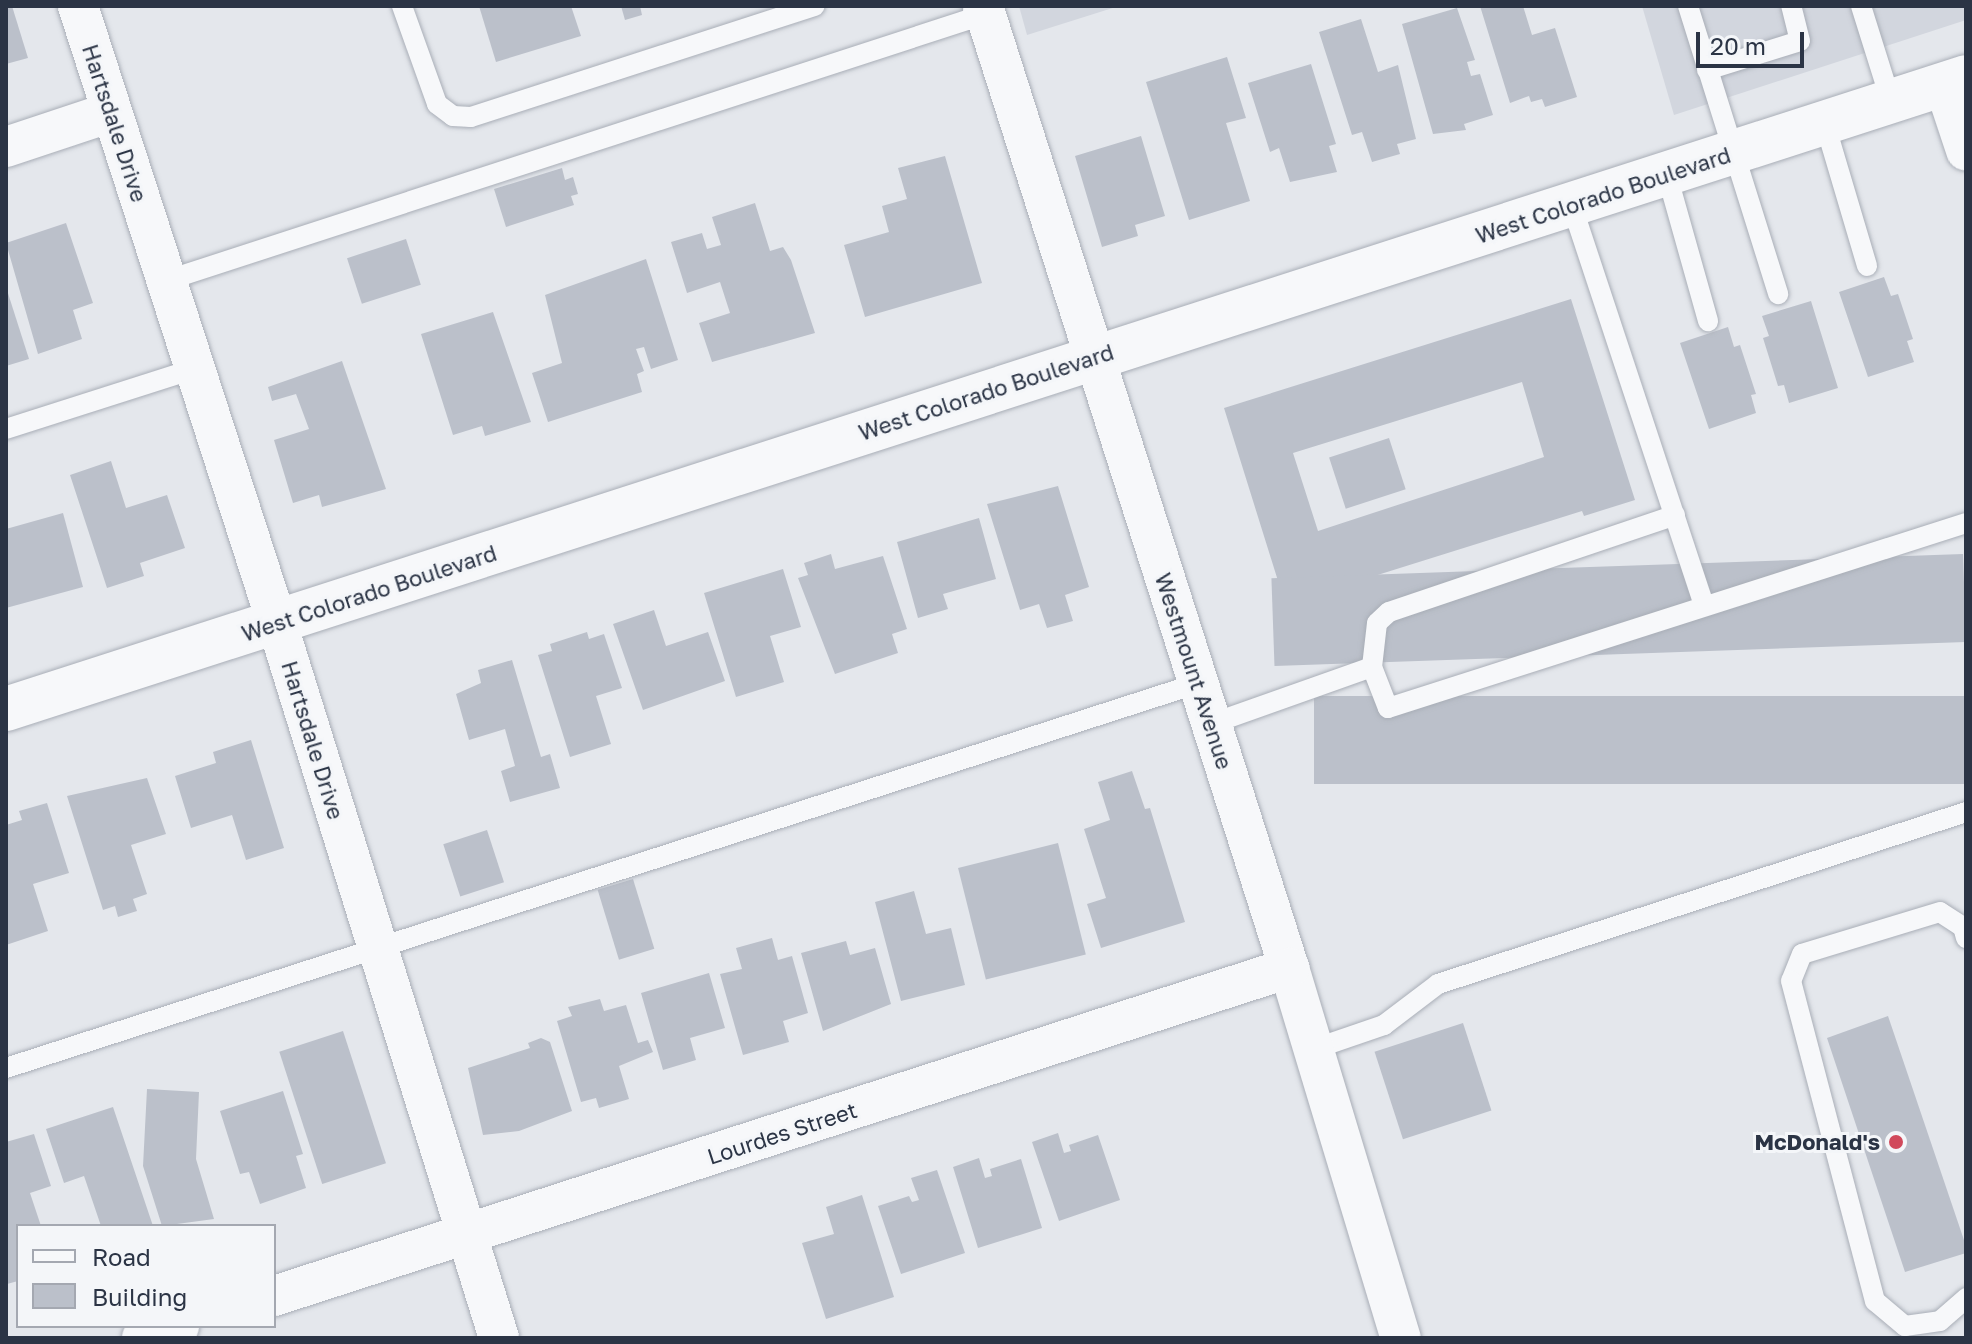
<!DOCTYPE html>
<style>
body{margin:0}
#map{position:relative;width:1972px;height:1344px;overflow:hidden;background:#e4e7ec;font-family:"Golos Text",sans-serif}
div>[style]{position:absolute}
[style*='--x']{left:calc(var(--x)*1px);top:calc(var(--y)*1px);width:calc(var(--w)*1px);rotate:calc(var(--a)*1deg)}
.built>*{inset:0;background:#d2d6de}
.building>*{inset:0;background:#bbc0ca;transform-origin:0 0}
.roads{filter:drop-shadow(0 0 2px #a9aeb7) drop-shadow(0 0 2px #a9aeb7)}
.service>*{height:20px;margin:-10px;padding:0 10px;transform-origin:10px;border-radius:10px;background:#f7f8fa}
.minor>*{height:40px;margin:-20px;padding:0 20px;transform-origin:20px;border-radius:20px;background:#f7f8fa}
.tertiary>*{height:44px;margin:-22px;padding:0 22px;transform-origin:22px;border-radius:22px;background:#f7f8fa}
.dots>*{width:22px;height:22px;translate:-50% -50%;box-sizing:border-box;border:4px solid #f4f6f9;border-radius:50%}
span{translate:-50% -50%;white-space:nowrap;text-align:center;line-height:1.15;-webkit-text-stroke:6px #f4f6f9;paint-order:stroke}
.street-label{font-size:22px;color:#2b3445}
.poi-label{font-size:22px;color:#2b3445;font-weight:700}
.right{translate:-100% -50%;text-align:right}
.frame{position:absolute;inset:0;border:8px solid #2b3445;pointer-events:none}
.legend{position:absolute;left:16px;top:1224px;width:260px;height:104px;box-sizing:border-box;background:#f4f6f9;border:2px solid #a4a8b1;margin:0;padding:10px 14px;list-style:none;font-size:24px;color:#2b3445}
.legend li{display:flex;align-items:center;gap:16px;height:40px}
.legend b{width:40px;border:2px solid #a4a8b1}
.scale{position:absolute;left:1696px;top:32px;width:108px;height:36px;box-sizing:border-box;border:4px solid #2b3445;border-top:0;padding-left:10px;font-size:24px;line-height:28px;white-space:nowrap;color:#2b3445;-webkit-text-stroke:6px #f4f6f9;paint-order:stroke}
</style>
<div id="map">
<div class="built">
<i style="clip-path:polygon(1019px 6px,1119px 6px,1027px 35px)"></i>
<i style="clip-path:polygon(1642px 6px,1966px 6px,1966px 20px,1674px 115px)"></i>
</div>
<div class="building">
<i style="clip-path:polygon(6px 6px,12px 6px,28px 58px,6px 64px)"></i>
<i style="clip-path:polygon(479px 6px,571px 6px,581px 36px,496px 62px)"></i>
<i style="clip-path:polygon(621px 6px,640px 6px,642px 15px,625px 20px)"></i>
<i style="clip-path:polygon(1480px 6px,1523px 6px,1532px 35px,1555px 28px,1577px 97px,1545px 107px,1542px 99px,1531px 102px,1529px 96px,1510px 103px)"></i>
<i style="clip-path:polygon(1457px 8px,1475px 60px,1467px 62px,1471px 76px,1480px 74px,1493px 115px,1464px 124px,1466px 130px,1433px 134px,1402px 24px)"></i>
<i style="clip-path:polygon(1361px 19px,1378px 72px,1398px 65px,1416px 139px,1397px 144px,1400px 154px,1372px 162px,1362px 132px,1352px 135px,1319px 32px)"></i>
<i style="clip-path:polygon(1227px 57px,1246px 118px,1226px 123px,1250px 201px,1189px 220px,1146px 82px)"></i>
<i style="clip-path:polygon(1311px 64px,1336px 144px,1329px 146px,1337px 172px,1290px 182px,1279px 148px,1270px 152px,1248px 83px)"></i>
<i style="clip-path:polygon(1141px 136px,1165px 216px,1135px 225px,1138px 236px,1102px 247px,1075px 156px)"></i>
<i style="clip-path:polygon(945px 156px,982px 283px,865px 317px,844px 245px,889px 232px,882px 206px,907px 199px,898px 168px)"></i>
<i style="clip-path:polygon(562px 168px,565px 180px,573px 177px,578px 194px,571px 196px,574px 205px,506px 227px,494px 189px)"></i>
<i style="clip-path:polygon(755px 203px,770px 251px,783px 247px,791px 260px,815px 333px,712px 362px,699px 323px,730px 313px,720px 282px,687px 293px,671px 242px,702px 233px,707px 249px,721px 245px,712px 217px)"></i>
<i style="clip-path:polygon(66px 223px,93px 303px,73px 310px,82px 339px,38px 354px,6px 243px)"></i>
<i style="left:406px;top:239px;width:48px;height:62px;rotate:72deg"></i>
<i style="clip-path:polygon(646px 259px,678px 360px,651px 369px,644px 347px,636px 349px,644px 371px,637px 374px,642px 392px,548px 422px,532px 373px,562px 363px,545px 295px)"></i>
<i style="clip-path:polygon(1884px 277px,1891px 296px,1898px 294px,1913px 339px,1907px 341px,1914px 362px,1868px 377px,1839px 292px)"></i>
<i style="clip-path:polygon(6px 287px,29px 359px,6px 366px)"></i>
<i style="clip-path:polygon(evenodd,1571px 299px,1635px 500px,1584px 516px,1582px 511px,1336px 588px,1339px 597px,1288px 613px,1224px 408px,1571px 299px,1522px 382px,1544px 457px,1318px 531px,1293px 453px,1522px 382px)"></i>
<i style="clip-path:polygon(1811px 301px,1838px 388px,1789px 403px,1784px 385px,1778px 386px,1763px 338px,1769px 336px,1762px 316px)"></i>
<i style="clip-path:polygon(493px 312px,531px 422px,485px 436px,482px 426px,453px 435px,421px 334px)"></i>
<i style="clip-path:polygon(1728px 327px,1734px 347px,1740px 345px,1756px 394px,1751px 395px,1756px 413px,1709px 429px,1680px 343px)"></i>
<i style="clip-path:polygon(342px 361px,386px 489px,322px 507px,319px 495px,293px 503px,274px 440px,309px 429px,296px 394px,272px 401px,268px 387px)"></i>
<i style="left:1389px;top:438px;width:54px;height:63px;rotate:72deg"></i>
<i style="clip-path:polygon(111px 461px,126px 508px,167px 495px,185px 548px,140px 563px,144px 576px,107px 588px,70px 475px)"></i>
<i style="clip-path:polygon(1058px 486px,1089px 587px,1065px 595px,1073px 621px,1047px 628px,1039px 604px,1020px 610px,987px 504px)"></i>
<i style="clip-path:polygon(63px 513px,83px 587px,6px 608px,6px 529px)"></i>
<i style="clip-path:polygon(979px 518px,996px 579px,943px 594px,948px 609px,918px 618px,897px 542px)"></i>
<i style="clip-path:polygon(831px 554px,835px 569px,883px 556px,907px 629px,892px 634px,898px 653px,835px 674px,798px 578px,808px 575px,804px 563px)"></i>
<i style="left:1963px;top:554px;width:88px;height:692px;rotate:88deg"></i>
<i style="clip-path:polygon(783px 569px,801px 627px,770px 636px,784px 682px,736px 697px,704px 593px)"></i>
<i style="clip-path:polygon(654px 610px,666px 646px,708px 632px,725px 681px,643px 710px,613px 624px)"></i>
<i style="clip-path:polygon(587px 632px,589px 639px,604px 634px,622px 688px,596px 696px,611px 744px,570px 757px,538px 655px,552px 651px,550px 644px)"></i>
<i style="clip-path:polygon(512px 660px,541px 757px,550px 754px,560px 788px,510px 802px,501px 771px,515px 766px,505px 729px,469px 740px,456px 694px,481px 683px,478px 670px)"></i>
<i style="left:1966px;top:696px;width:88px;height:652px;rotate:90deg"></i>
<i style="clip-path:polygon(251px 740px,284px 848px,246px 860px,232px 815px,191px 828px,175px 776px,216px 763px,213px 752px)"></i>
<i style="clip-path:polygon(1132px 771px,1145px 809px,1150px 808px,1185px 922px,1101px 948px,1087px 904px,1106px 898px,1084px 829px,1110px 820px,1098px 782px)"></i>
<i style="clip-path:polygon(147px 778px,166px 834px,131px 845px,147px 894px,133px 899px,137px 911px,118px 917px,115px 906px,103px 910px,67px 796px)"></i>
<i style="clip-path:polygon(47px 803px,69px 873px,33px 884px,48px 931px,6px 945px,6px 825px,22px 820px,19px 811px)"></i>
<i style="left:487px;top:830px;width:55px;height:46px;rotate:72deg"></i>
<i style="left:1058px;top:843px;width:115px;height:103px;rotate:76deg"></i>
<i style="left:633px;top:879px;width:73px;height:37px;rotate:73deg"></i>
<i style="clip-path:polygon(914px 891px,926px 934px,951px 928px,965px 985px,901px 1001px,875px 902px)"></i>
<i style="clip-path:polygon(772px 938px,778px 960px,792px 956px,808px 1013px,783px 1021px,789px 1042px,743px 1055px,720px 974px,742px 969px,736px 948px)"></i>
<i style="clip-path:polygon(846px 941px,850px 955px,875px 948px,891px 1004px,823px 1031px,801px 953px)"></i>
<i style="clip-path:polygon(709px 973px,725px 1028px,690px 1038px,696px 1060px,663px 1070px,641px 993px)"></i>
<i style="clip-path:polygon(600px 999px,604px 1011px,626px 1005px,638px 1043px,648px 1040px,653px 1052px,619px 1066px,629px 1099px,599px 1108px,596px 1098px,581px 1102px,557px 1021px,572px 1016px,568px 1007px)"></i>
<i style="clip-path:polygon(1888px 1016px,1966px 1246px,1966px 1253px,1905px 1272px,1827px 1038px)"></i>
<i style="left:1463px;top:1023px;width:92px;height:93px;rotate:72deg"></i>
<i style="left:343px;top:1031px;width:139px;height:67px;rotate:72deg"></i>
<i style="clip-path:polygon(541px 1038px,550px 1042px,572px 1111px,519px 1131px,483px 1135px,468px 1068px,530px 1048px,528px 1043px)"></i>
<i style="clip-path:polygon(147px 1089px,199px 1092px,196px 1159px,214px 1219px,162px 1226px,143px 1166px)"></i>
<i style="clip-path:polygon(283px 1091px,303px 1154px,296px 1156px,306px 1188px,260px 1204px,249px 1172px,240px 1174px,220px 1111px)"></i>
<i style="clip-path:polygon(113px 1107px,153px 1226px,101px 1226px,84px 1176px,64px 1183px,46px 1129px)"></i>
<i style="clip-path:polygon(1058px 1133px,1064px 1153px,1071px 1151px,1069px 1145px,1098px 1135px,1120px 1200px,1059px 1221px,1032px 1142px)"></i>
<i style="clip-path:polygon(34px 1134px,51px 1186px,30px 1193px,41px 1226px,18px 1226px,18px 1281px,7px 1284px,6px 1142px)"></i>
<i style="clip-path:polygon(979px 1158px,985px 1178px,992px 1176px,990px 1169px,1021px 1159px,1042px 1228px,978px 1248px,953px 1167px)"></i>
<i style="clip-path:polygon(937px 1170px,965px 1253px,901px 1274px,878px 1206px,909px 1196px,912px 1202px,919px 1200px,911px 1178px)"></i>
<i style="clip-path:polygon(862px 1195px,894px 1297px,826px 1319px,802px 1243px,834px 1234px,826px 1207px)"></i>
</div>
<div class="roads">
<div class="service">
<i style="--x:402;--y:6;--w:104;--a:70.3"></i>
<i style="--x:437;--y:104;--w:20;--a:37"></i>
<i style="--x:453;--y:116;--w:18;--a:3"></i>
<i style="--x:471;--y:117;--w:361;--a:-17.9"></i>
<i style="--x:1688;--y:6;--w:302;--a:72.6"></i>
<i style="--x:1861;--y:6;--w:101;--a:72.6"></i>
<i style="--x:1707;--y:70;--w:97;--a:-17.3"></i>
<i style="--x:1800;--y:41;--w:36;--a:-104"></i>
<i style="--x:1825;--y:124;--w:148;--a:73.5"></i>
<i style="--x:1667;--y:175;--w:152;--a:74.3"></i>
<i style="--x:1572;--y:206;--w:420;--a:71.7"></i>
<i style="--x:165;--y:281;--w:863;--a:-18.02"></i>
<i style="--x:6;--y:429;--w:197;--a:-17.7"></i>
<i style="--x:1372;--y:667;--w:44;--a:-83.5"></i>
<i style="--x:1377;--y:623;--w:16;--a:-43"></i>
<i style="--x:1389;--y:612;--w:302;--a:-18.7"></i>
<i style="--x:1211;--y:724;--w:171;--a:-19.5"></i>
<i style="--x:1372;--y:667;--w:44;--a:68.7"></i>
<i style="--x:1388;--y:708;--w:607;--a:-17.75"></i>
<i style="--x:1966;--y:938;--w:11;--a:-105"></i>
<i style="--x:1963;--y:927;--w:27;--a:-147"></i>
<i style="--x:1940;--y:912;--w:144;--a:163.1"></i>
<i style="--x:1802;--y:954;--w:29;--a:112"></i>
<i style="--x:1791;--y:981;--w:331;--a:75.3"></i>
<i style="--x:1875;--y:1301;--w:39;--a:40"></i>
<i style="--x:1905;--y:1326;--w:35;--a:-8"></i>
<i style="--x:1940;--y:1321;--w:35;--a:-41"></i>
<i style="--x:1314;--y:1049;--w:74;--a:-18.9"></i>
<i style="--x:1384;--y:1025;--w:68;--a:-37.2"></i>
<i style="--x:1438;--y:984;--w:555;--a:-18.04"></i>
<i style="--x:6;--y:1068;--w:1254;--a:-17.89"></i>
</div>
<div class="minor">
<i style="--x:78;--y:6;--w:648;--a:72.12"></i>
<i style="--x:277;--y:623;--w:749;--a:72.75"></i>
<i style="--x:983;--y:6;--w:1009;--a:72.35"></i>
<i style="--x:1289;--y:968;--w:387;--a:73.2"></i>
<i style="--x:1944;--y:84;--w:70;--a:71.6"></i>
<i style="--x:6;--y:147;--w:111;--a:-18.4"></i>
<i style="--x:274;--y:1296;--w:1067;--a:-17.91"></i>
<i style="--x:142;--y:1338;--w:39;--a:-18"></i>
</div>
<div class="tertiary">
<i style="--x:6;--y:709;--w:2059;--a:-17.87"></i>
</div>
</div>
<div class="dots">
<i style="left:1896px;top:1142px;background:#d1495b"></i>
</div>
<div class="street-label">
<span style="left:115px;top:123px;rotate:72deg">Hartsdale Drive</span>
<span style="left:1603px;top:195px;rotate:-18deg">West Colorado Boulevard</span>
<span style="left:986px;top:392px;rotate:-18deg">West Colorado Boulevard</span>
<span style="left:369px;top:593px;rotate:-18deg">West Colorado Boulevard</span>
<span style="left:1194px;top:671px;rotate:72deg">Westmount Avenue</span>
<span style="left:313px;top:740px;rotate:73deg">Hartsdale Drive</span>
<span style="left:782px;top:1133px;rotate:-18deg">Lourdes Street</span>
</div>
<div class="poi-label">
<span class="right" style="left:1880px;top:1142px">McDonald's</span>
</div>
<div class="frame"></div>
<ul class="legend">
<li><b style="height:10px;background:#f7f8fa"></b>Road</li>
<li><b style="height:22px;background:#bbc0ca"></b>Building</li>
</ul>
<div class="scale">20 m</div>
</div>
